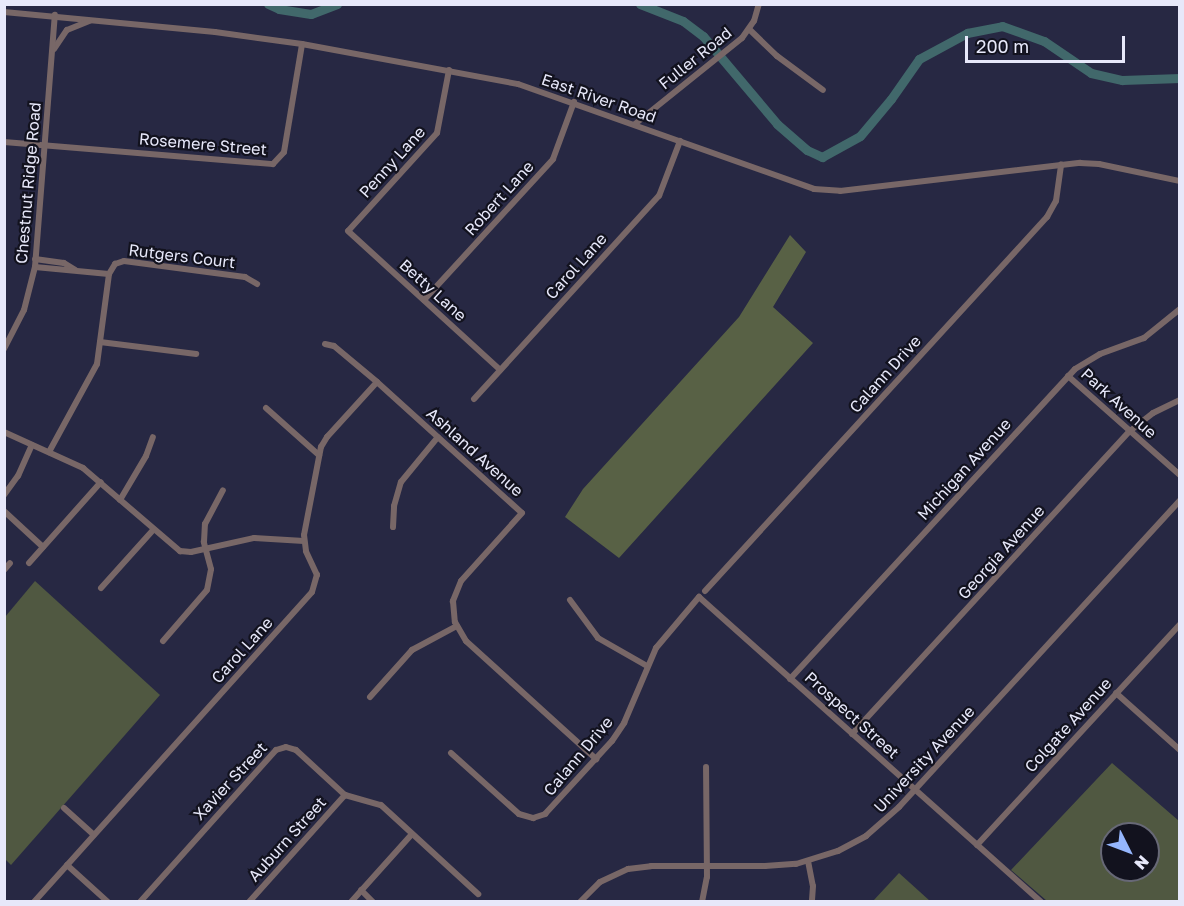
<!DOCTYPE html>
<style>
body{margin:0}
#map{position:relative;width:1184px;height:906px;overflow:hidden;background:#272843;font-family:"Golos Text",sans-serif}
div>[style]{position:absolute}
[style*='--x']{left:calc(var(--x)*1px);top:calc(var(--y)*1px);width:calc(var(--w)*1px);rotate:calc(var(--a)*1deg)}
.green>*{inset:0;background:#505841}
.forest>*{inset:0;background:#586145}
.river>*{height:9px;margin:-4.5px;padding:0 4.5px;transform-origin:4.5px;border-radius:4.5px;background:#41686b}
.minor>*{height:6px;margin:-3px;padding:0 3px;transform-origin:3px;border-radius:3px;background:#786767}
span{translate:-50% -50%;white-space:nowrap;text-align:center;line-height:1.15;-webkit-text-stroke:4.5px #12121e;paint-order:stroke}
.street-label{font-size:16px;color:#e7e8fa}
.frame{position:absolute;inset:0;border:6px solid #e7e8fa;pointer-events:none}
.north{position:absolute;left:1100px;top:822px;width:60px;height:60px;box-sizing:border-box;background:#12121e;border:2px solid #676876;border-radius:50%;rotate:132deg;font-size:16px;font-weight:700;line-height:24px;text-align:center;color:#e7e8fa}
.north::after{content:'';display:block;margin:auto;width:21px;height:27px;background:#95b6fd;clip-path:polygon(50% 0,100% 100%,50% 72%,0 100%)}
.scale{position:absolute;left:965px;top:36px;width:160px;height:27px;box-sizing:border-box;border:3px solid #e7e8fa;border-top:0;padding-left:8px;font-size:18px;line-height:21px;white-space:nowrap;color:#e7e8fa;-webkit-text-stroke:4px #12121e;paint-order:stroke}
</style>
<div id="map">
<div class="green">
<i style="clip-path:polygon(35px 581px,160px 695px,11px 865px,5px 859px,5px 617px)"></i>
<i style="clip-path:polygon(evenodd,1112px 763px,1179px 821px,1179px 901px,1047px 901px,1011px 870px,1112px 763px,1112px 834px,1148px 834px,1148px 870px,1112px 870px,1112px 834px)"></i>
<i style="clip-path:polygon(899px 873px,930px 901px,873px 901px)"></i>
</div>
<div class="forest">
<i style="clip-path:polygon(790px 235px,806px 252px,773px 307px,813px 343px,619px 558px,565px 517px,583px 489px,739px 317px)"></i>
</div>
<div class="river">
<i style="--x:268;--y:4;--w:12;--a:24"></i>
<i style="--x:279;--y:9;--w:32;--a:9"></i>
<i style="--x:311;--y:14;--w:28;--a:-21"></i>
<i style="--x:640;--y:4;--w:46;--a:21.6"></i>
<i style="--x:683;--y:21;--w:25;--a:37"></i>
<i style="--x:703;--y:36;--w:115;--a:49.9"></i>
<i style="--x:777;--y:124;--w:40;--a:41"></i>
<i style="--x:807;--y:150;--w:17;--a:25"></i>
<i style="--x:822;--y:157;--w:43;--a:-28.9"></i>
<i style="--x:860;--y:136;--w:48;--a:-50"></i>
<i style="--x:891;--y:99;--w:49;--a:-55"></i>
<i style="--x:919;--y:59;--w:55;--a:-28.4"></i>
<i style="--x:967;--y:33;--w:36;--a:-11"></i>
<i style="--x:1002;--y:26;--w:45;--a:19.7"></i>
<i style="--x:1044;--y:41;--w:57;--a:34.2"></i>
<i style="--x:1091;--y:73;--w:32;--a:13"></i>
<i style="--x:1122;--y:80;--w:58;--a:-2"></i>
</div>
<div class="minor">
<i style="--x:4;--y:12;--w:212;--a:5.4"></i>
<i style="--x:215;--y:32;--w:88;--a:7.9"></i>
<i style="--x:302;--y:44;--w:220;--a:10.5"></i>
<i style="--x:518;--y:84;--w:314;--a:19.5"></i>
<i style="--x:814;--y:189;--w:26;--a:4"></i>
<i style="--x:840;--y:191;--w:242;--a:-6.7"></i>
<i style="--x:1080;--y:163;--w:19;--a:3"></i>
<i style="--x:1099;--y:164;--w:83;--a:11.9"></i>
<i style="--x:749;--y:29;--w:39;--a:44"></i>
<i style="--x:777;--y:56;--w:57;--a:36.5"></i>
<i style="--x:54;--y:49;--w:23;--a:-56"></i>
<i style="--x:67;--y:30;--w:24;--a:-22"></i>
<i style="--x:449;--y:70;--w:64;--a:100.8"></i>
<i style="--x:437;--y:133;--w:132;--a:132.2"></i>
<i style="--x:348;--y:231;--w:206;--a:42.4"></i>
<i style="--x:635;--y:124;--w:137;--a:-38.8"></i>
<i style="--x:742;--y:38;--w:21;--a:-55"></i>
<i style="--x:754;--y:21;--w:18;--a:-74"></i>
<i style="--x:4;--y:142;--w:270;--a:4.7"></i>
<i style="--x:273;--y:164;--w:16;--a:-47"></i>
<i style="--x:284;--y:152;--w:109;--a:-80.5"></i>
<i style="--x:35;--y:259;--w:29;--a:8"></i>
<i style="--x:64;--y:263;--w:13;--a:32"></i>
<i style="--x:35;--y:267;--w:74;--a:5.4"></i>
<i style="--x:424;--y:300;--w:191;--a:-47.5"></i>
<i style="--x:553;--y:159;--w:61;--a:-69.8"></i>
<i style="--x:100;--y:342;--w:97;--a:7.1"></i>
<i style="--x:325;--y:344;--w:9;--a:13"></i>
<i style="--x:334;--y:346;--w:56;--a:39.9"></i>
<i style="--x:377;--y:382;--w:195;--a:42.1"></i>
<i style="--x:522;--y:513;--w:91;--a:131.9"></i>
<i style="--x:461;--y:581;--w:22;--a:112"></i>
<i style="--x:453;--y:601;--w:21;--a:85"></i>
<i style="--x:455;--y:622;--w:22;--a:60"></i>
<i style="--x:466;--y:641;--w:176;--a:42.2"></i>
<i style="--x:4;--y:349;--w:44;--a:-62.9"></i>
<i style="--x:24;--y:310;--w:44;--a:-75.7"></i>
<i style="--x:35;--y:267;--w:253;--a:-85.5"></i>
<i style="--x:1068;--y:376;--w:149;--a:41.5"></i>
<i style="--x:474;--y:399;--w:275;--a:-47.7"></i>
<i style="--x:659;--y:196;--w:59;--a:-69.1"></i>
<i style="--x:266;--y:408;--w:71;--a:41.6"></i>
<i style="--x:4;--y:432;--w:87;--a:24.5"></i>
<i style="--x:83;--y:468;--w:128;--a:40.6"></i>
<i style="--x:180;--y:551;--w:11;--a:5"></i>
<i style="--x:191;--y:552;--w:65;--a:-12.5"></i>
<i style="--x:254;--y:538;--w:50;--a:3.4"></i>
<i style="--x:49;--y:452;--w:100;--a:-61.4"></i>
<i style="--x:97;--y:364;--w:91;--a:-82.4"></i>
<i style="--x:109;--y:274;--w:12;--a:-59"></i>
<i style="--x:115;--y:264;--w:9;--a:-18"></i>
<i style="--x:124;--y:261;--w:122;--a:7.5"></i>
<i style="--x:245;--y:277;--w:14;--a:30"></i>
<i style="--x:4;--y:495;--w:24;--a:-54"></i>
<i style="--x:18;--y:476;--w:34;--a:-66"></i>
<i style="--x:120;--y:500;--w:51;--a:-59.4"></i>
<i style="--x:146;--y:456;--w:20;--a:-70"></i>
<i style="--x:4;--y:511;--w:53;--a:42.7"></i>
<i style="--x:393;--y:527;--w:21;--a:-87"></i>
<i style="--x:394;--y:506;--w:25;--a:-74"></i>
<i style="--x:401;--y:482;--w:58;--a:-50.6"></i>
<i style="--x:29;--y:563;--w:108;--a:-48.4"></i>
<i style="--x:4;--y:570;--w:9;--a:-49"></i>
<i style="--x:101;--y:588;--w:78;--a:-48.1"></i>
<i style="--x:705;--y:591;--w:507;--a:-47.56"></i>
<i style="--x:1047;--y:217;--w:18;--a:-61"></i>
<i style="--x:1056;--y:201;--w:37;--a:-82"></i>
<i style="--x:570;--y:600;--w:47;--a:53.6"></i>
<i style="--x:598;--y:638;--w:56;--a:29.7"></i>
<i style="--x:163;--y:641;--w:67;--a:-49.2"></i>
<i style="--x:207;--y:590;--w:21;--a:-79"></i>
<i style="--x:211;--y:569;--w:28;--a:-105"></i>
<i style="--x:204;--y:542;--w:18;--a:-87"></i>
<i style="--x:205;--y:524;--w:38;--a:-62"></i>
<i style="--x:790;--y:679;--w:421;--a:-47.4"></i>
<i style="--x:1075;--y:369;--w:29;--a:-31"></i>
<i style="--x:1100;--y:354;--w:47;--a:-20"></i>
<i style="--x:1144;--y:338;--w:46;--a:-38.9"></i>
<i style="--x:1116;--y:693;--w:86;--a:41.7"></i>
<i style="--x:370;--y:697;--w:63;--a:-48.2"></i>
<i style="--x:412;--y:650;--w:51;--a:-28.1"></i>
<i style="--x:852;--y:734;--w:411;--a:-47.5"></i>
<i style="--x:1130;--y:431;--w:29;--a:-38"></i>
<i style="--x:1153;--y:413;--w:30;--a:-26"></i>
<i style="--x:451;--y:753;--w:91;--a:41.9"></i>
<i style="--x:519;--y:814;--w:15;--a:16"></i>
<i style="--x:533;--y:818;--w:13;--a:-18"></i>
<i style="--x:545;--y:814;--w:99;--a:-47.5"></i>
<i style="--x:612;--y:741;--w:22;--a:-56"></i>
<i style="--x:624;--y:723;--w:82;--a:-66.9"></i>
<i style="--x:656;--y:648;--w:67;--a:-49.9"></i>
<i style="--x:699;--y:597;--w:458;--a:41.7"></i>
<i style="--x:64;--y:808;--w:40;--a:42"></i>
<i style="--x:977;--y:845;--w:300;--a:-47.4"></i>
<i style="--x:808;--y:861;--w:25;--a:79"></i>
<i style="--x:813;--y:886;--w:16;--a:94"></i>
<i style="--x:67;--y:865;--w:55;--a:42.1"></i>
<i style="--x:361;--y:890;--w:17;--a:45"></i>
<i style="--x:34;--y:902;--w:416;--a:-48.1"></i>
<i style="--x:312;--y:592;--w:18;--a:-74"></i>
<i style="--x:317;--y:575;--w:26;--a:-115"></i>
<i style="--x:306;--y:551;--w:16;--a:-97"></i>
<i style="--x:304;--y:535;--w:90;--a:-79.1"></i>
<i style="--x:321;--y:447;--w:12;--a:-59"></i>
<i style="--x:327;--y:437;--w:74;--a:-47.7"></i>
<i style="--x:140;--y:902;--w:204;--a:-48.2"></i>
<i style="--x:276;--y:750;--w:10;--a:-17"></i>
<i style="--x:286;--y:747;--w:10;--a:17"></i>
<i style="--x:296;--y:750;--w:67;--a:42.6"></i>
<i style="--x:345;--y:795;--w:37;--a:16"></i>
<i style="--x:381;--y:805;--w:132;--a:42.5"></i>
<i style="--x:249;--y:902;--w:144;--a:-48.1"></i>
<i style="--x:351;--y:902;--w:91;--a:-48.1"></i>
<i style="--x:580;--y:902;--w:28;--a:-45"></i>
<i style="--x:600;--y:882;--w:31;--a:-25"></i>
<i style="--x:628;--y:869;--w:23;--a:-7"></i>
<i style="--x:651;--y:866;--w:114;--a:0"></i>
<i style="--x:765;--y:866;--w:31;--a:-4"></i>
<i style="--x:796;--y:864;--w:44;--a:-17.2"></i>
<i style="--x:838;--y:851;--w:32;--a:-28"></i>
<i style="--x:866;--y:836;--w:44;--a:-41.3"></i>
<i style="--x:899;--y:807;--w:416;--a:-47.5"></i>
<i style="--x:702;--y:902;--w:25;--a:-79"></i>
<i style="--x:707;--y:877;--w:110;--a:-90.5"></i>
</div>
<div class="street-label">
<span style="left:695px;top:58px;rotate:-39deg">Fuller Road</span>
<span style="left:599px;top:98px;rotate:19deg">East River Road</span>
<span style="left:203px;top:144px;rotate:5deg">Rosemere Street</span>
<span style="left:392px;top:162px;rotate:-48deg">Penny Lane</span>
<span style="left:28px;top:183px;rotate:-85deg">Chestnut Ridge Road</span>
<span style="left:499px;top:198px;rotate:-48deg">Robert Lane</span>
<span style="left:182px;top:256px;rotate:7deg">Rutgers Court</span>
<span style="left:576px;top:266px;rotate:-48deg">Carol Lane</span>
<span style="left:433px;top:290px;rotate:42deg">Betty Lane</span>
<span style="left:885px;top:374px;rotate:-48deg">Calann Drive</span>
<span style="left:1119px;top:403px;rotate:42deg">Park Avenue</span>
<span style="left:475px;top:452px;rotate:42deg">Ashland Avenue</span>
<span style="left:964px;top:469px;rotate:-48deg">Michigan Avenue</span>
<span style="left:1001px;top:552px;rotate:-48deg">Georgia Avenue</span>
<span style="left:242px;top:650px;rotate:-48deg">Carol Lane</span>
<span style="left:852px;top:715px;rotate:42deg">Prospect Street</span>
<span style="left:1068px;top:725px;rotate:-48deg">Colgate Avenue</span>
<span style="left:578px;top:756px;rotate:-50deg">Calann Drive</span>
<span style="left:924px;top:759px;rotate:-47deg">University Avenue</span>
<span style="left:230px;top:781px;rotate:-47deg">Xavier Street</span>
<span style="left:287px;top:839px;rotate:-48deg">Auburn Street</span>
</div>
<div class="frame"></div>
<div class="north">N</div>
<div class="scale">200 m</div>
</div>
